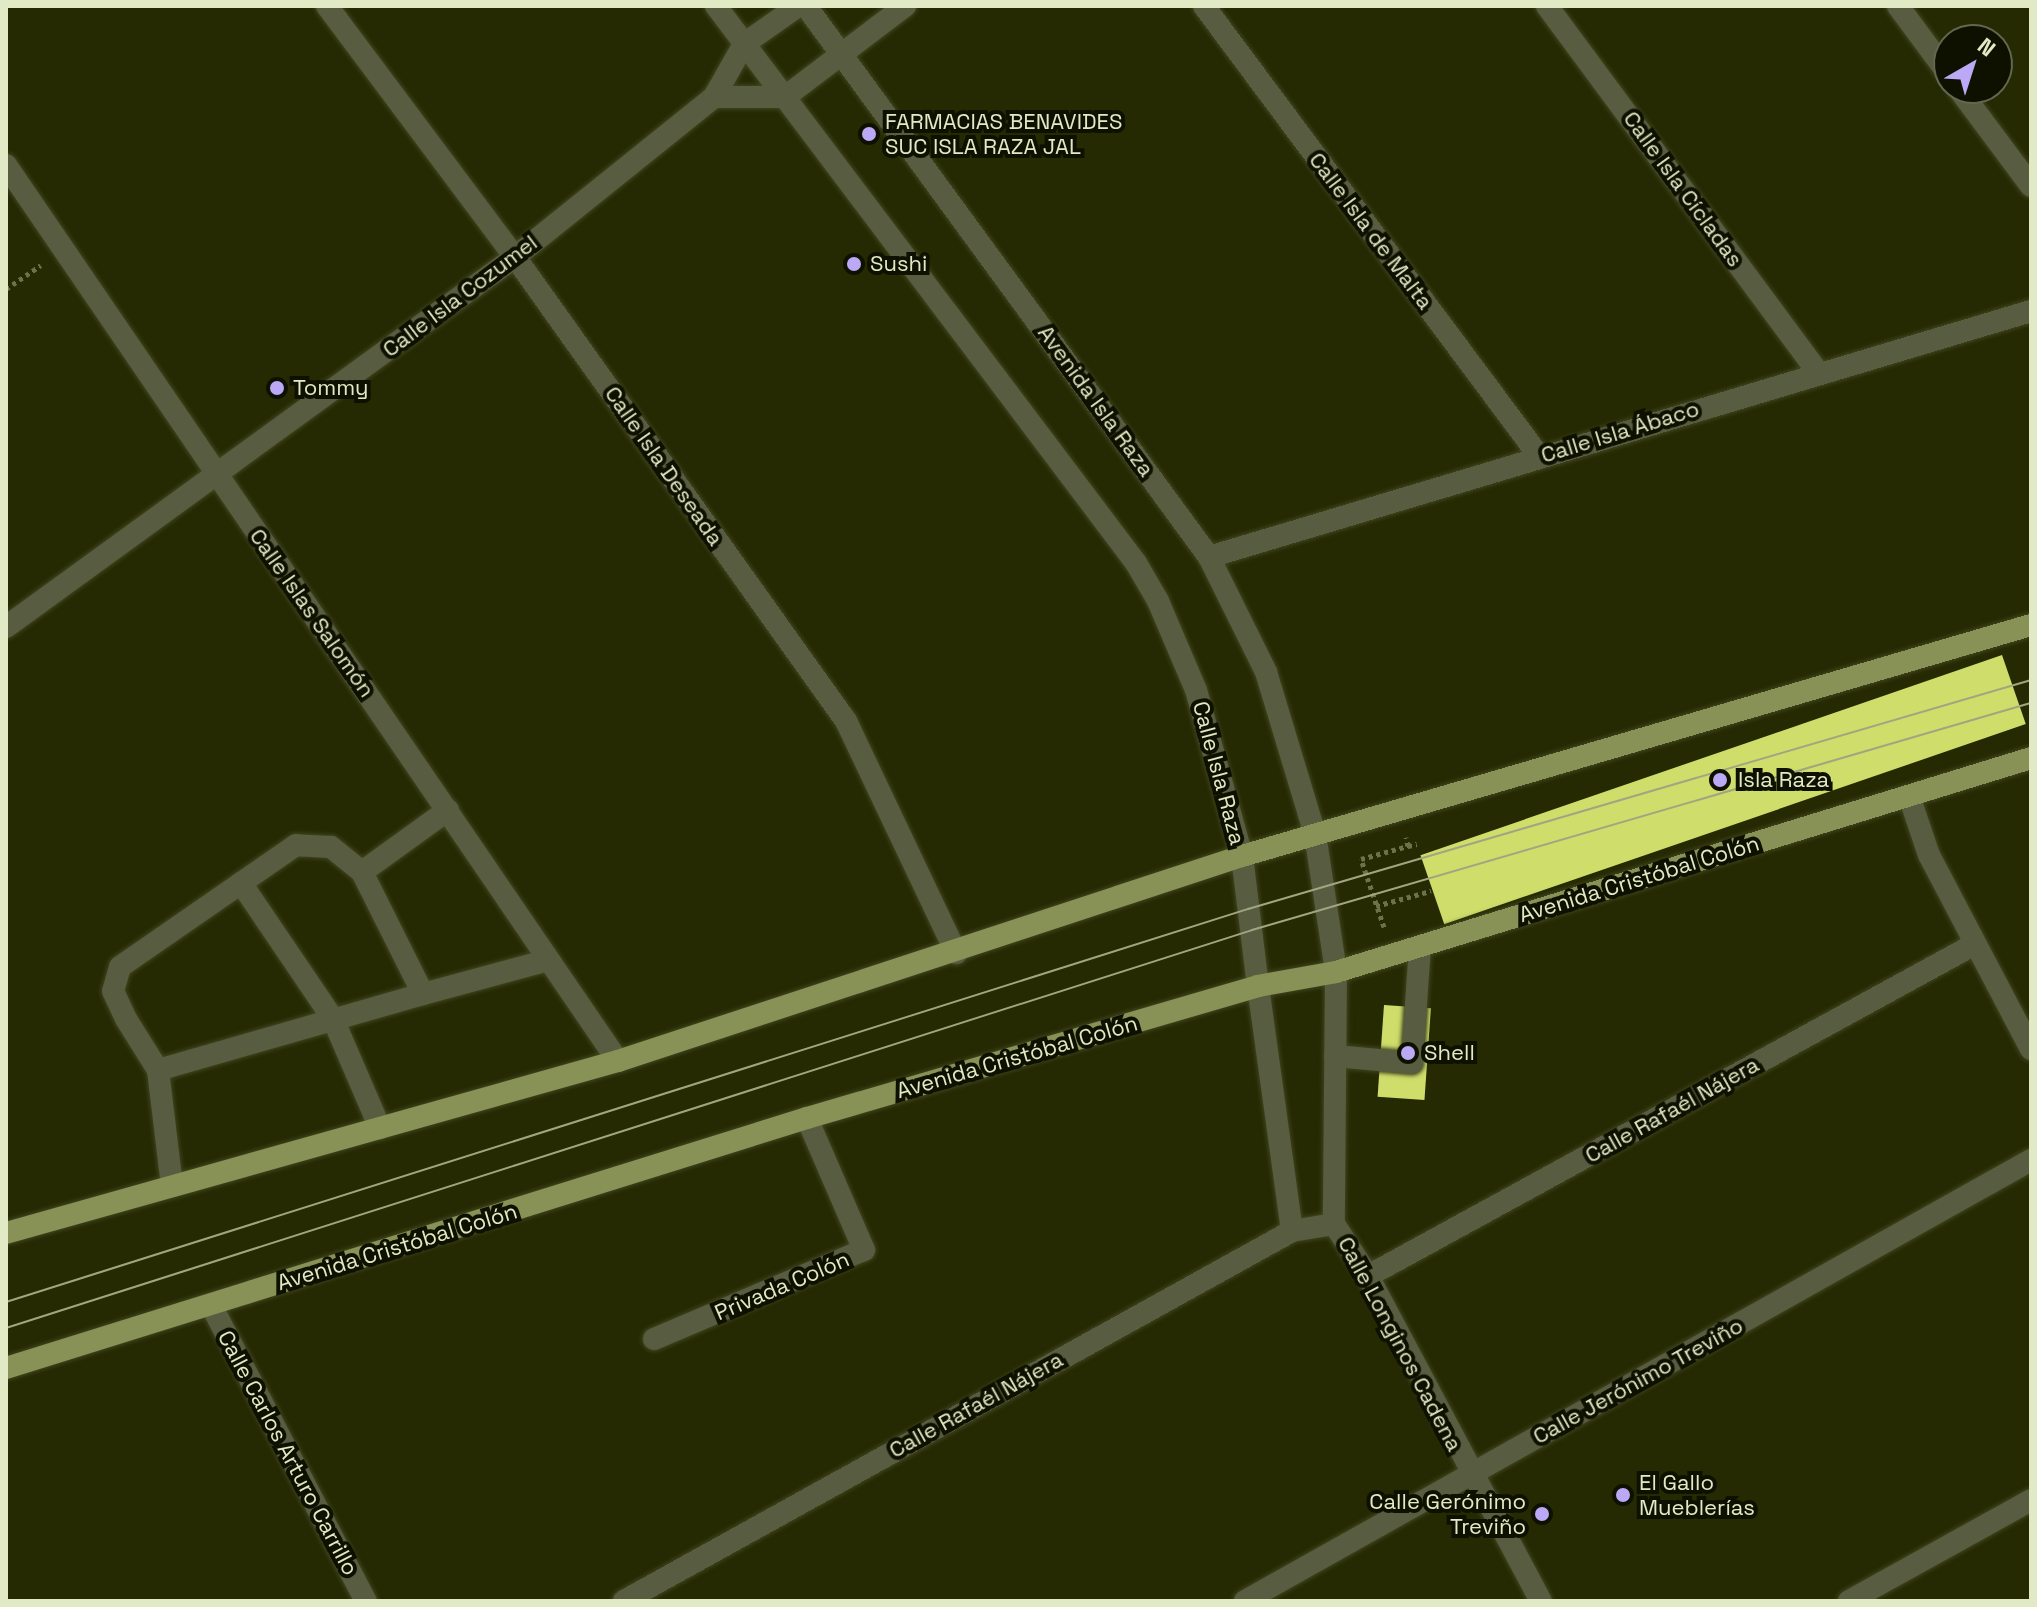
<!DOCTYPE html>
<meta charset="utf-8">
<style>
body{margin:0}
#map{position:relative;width:2037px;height:1607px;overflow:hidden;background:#262a03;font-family:"Space Grotesk",sans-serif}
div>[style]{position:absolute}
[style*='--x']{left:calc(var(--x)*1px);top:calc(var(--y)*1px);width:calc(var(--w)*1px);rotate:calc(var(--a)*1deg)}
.building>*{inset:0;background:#cfde6a;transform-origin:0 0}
.path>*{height:5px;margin-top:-2.5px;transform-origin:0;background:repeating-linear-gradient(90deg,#6d724c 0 4px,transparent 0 8px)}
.roads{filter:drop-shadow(0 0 2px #40451e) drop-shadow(0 0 2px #40451e)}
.service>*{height:22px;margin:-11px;padding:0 11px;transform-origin:11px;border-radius:11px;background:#585c40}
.minor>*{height:22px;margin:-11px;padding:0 11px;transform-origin:11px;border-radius:11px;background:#585c40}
.tertiary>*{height:22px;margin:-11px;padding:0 11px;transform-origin:11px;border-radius:11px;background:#585c40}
.primary>*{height:22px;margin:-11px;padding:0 11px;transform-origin:11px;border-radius:11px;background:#889156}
.tram>*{height:2px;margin:-1px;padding:0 1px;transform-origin:1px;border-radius:1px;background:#a0a681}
.dots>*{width:22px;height:22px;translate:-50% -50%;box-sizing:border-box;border:4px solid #0f1100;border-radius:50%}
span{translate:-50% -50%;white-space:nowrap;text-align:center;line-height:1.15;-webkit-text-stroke:8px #0f1100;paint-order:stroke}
.poi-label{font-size:22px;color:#e2e9c5}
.left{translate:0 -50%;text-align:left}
.right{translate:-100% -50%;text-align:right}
.street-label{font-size:22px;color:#e2e9c5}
.frame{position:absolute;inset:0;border:8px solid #e2e9c5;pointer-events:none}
.north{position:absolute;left:1933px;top:24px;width:80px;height:80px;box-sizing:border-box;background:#0f1100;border:2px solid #63674f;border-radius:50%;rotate:39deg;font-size:22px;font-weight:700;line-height:32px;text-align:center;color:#e2e9c5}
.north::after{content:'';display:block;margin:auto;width:28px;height:36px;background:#bca9f5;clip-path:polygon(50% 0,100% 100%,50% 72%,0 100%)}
</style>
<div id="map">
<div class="building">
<i style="left:2002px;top:655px;width:73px;height:615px;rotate:71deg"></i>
<i style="left:1384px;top:1005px;width:47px;height:92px;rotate:4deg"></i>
</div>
<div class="path">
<i style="--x:6;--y:289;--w:42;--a:-34.4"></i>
<i style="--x:1408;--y:846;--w:9;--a:-13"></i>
<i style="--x:1376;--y:906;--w:57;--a:-15.3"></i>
<i style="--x:1384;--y:927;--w:72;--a:-108.7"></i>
<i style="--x:1361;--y:859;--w:49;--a:-15.5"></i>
<i style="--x:1408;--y:846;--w:9;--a:-103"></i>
</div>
<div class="roads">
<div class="service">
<i style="--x:448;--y:810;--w:106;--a:144.2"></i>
<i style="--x:362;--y:872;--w:136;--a:63.4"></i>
<i style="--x:423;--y:994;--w:130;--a:-15.2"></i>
<i style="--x:362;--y:872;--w:40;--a:-141"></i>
<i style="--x:331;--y:847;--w:35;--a:-177"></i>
<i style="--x:296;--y:845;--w:214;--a:145.3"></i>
<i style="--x:120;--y:967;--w:25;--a:106"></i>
<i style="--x:113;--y:991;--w:31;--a:65"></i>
<i style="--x:126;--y:1019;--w:60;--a:57.9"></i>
<i style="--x:158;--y:1070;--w:276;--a:-16"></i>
<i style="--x:241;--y:883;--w:164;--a:55.9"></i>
<i style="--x:333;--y:1019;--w:119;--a:66.7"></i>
<i style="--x:1335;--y:1056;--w:77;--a:5.2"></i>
<i style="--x:1412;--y:1063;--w:117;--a:-86.1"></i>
<i style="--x:158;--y:1070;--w:117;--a:83.1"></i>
</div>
<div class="minor">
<i style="--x:327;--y:6;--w:314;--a:53.2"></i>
<i style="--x:515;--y:257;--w:570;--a:54.5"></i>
<i style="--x:846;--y:721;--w:257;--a:64.6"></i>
<i style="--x:1204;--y:6;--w:561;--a:53.33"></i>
<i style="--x:1547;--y:6;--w:455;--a:53.5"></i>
<i style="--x:1898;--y:6;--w:86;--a:53.5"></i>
<i style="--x:1958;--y:88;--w:122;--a:53.3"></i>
<i style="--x:714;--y:97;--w:71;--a:0"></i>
<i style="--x:6;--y:165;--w:1085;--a:55.67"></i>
<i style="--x:1209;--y:557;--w:858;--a:-16.66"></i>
<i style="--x:6;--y:627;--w:629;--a:-36.01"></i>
<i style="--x:515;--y:257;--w:255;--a:-38.8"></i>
<i style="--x:714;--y:97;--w:61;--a:-60.5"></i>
<i style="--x:1909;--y:796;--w:62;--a:71.3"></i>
<i style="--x:1929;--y:855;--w:219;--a:62.3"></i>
<i style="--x:1336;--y:972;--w:252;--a:90.5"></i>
<i style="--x:1334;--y:1224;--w:62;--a:56.8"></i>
<i style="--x:1368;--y:1276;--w:368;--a:62"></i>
<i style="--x:1258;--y:986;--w:247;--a:82.1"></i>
<i style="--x:1368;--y:1276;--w:692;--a:-28.68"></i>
<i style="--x:211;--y:1305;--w:334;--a:62.4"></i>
<i style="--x:654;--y:1339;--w:228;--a:-23"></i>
<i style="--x:864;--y:1250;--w:144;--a:-113.4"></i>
<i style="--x:624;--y:1601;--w:764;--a:-28.98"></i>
<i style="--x:1292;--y:1231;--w:43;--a:-9.5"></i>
<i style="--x:1245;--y:1601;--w:901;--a:-29.3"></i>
<i style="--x:1849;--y:1601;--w:208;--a:-29"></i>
</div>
<div class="tertiary">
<i style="--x:716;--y:6;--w:698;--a:52.98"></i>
<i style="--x:1136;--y:563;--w:44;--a:59.9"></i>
<i style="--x:1158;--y:601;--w:97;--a:66.9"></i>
<i style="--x:1196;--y:690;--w:172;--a:74.5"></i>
<i style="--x:1242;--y:856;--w:131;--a:83"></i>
<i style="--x:806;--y:6;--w:683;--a:53.82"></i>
<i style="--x:1209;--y:557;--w:128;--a:63.6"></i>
<i style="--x:1266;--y:672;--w:169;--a:73.2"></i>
<i style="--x:1315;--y:834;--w:140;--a:81.3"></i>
<i style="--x:744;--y:44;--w:66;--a:-35.1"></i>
<i style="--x:785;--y:97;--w:151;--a:-37.2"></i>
</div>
<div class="primary">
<i style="--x:6;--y:1233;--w:636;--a:-15.7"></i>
<i style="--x:618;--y:1061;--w:657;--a:-18.19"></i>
<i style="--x:1242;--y:856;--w:822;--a:-16.32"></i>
<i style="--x:6;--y:1368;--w:839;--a:-17.33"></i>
<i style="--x:807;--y:1118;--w:470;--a:-16.3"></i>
<i style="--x:1258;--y:986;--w:79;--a:-10.2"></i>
<i style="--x:1336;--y:972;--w:727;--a:-17.11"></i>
</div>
</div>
<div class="tram">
<i style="--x:6;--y:1302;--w:1303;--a:-17.56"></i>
<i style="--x:1248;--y:909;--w:816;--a:-16.3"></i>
<i style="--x:6;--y:1328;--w:1308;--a:-17.71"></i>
<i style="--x:1252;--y:930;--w:811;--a:-16.25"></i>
</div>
<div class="dots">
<i style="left:869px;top:134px;background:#bca9f5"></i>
<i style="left:854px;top:264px;background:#bca9f5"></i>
<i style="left:277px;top:388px;background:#bca9f5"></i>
<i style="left:1720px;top:780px;background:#bca9f5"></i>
<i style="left:1408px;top:1053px;background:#bca9f5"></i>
<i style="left:1623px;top:1495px;background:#bca9f5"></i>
<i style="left:1542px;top:1514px;background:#bca9f5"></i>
</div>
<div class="poi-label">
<span class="left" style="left:885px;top:134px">FARMACIAS BENAVIDES<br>SUC ISLA RAZA JAL</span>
<span class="left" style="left:870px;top:264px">Sushi</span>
<span class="left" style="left:293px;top:388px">Tommy</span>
<span class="left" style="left:1738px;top:780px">Isla Raza</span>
<span class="left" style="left:1424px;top:1053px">Shell</span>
<span class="left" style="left:1639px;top:1495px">El Gallo<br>Mueblerías</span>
<span class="right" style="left:1526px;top:1514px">Calle Gerónimo<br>Treviño</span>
</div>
<div class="street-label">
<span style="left:1683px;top:189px;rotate:54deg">Calle Isla Cícladas</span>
<span style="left:1371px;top:231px;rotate:53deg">Calle Isla de Malta</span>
<span style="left:460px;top:296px;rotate:-37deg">Calle Isla Cozumel</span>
<span style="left:1096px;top:401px;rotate:54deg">Avenida Isla Raza</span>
<span style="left:1620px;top:432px;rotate:-17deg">Calle Isla Ábaco</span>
<span style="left:664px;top:466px;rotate:55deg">Calle Isla Deseada</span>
<span style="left:312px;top:613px;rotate:55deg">Calle Islas Salomón</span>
<span style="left:1219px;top:773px;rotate:75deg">Calle Isla Raza</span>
<span style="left:1639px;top:879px;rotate:-17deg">Avenida Cristóbal Colón</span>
<span style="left:1017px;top:1057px;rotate:-16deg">Avenida Cristóbal Colón</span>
<span style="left:1672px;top:1110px;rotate:-29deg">Calle Rafaél Nájera</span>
<span style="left:397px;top:1247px;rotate:-17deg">Avenida Cristóbal Colón</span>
<span style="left:782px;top:1286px;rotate:-23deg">Privada Colón</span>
<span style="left:1400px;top:1344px;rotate:62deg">Calle Longinos Cadena</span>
<span style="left:1638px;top:1381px;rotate:-29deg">Calle Jerónimo Treviño</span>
<span style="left:976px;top:1405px;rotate:-29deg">Calle Rafaél Nájera</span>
<span style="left:288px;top:1453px;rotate:62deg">Calle Carlos Arturo Carrillo</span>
</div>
<div class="frame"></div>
<div class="north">N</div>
</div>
